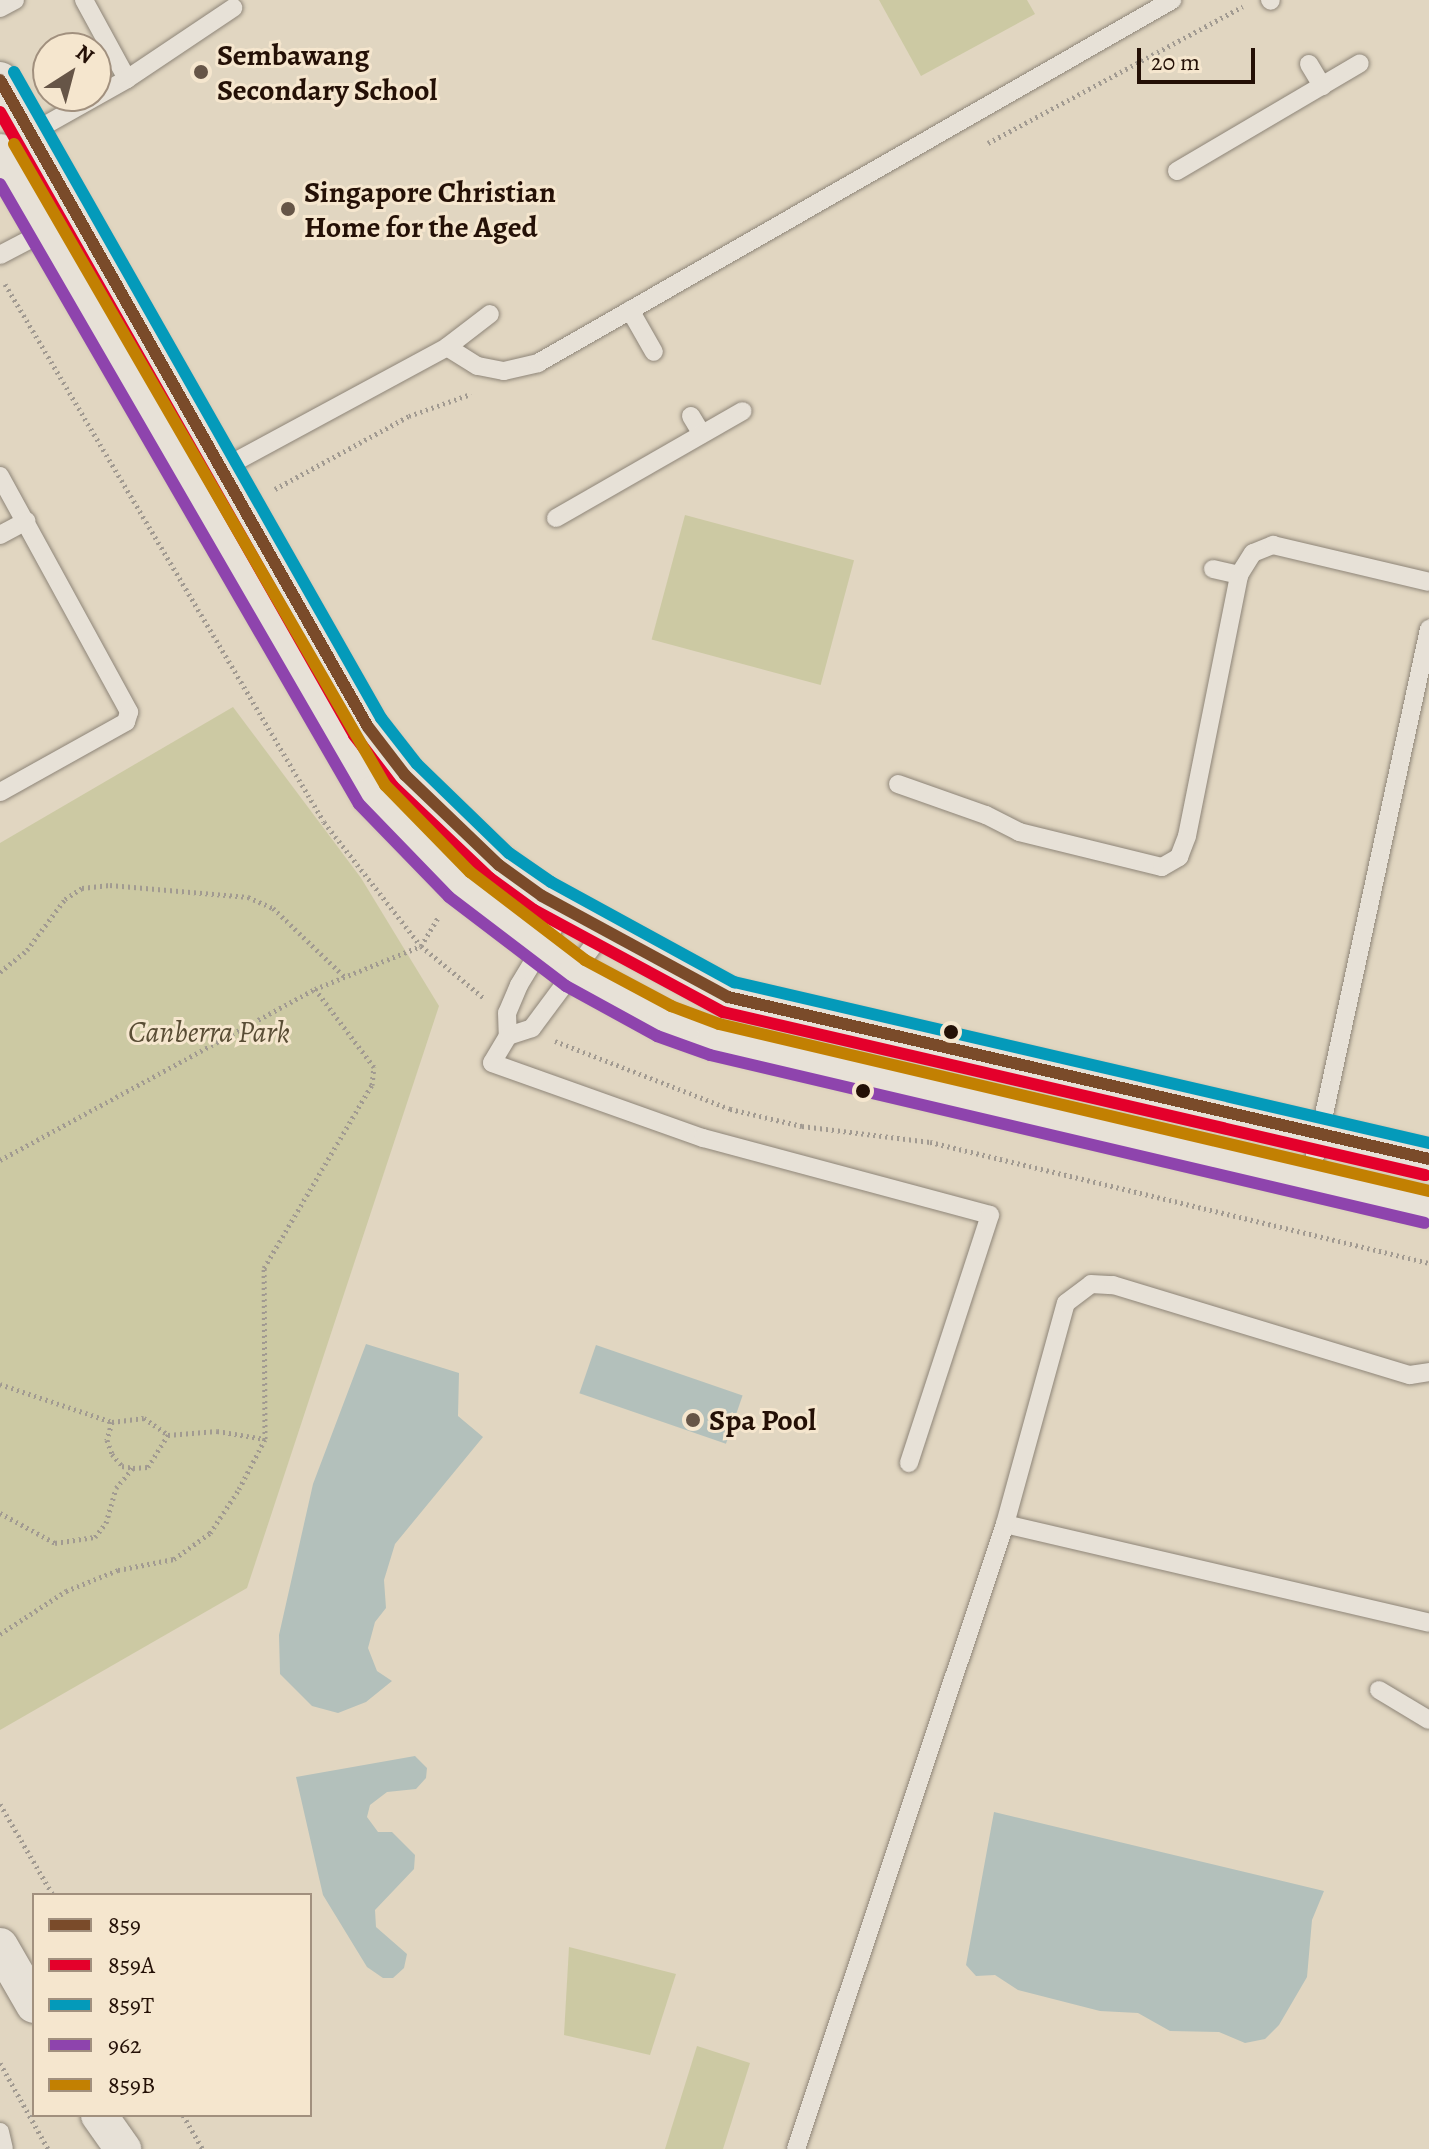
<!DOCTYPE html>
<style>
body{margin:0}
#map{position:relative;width:1429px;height:2149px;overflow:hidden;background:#e1d6c1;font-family:Alegreya,serif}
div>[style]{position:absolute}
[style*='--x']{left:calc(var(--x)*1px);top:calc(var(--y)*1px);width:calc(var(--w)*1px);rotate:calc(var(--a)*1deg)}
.green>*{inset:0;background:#ccc9a3;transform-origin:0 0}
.water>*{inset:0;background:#b3c0bb;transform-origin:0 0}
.path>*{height:5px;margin-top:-2.5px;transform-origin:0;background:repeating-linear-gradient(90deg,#a19a91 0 2px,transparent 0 6px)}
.roads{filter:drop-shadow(0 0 2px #8e8578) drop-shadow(0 0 2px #8e8578)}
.lane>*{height:18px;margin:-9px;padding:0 9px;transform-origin:9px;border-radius:9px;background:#e7e1d7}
.street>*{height:36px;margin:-18px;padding:0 18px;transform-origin:18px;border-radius:18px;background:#e7e1d7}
.bus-1>*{height:12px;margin:-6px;padding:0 6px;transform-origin:6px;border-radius:6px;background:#7a4b2a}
.bus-2>*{height:12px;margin:-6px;padding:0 6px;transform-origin:6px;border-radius:6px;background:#e4002b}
.bus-3>*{height:12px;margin:-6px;padding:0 6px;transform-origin:6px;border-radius:6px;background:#049aba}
.bus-4>*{height:12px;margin:-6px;padding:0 6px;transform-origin:6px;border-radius:6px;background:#8e44ad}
.bus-5>*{height:12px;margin:-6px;padding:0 6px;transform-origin:6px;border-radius:6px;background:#c28002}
.dots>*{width:22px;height:22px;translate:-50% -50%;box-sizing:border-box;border:4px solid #f5e6ce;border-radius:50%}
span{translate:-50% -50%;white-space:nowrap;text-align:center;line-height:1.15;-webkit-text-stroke:6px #f5e6ce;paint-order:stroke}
.poi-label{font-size:30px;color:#241006;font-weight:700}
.left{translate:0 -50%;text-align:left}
.park-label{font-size:30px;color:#594d35;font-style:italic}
.legend{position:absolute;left:32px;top:1893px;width:280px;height:224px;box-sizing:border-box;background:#f5e6ce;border:2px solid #a1907e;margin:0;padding:10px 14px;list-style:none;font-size:24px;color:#241006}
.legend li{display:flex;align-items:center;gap:16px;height:40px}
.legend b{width:40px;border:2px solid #a1907e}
.north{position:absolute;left:32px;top:32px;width:80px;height:80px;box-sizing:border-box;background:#f5e6ce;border:2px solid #a1907e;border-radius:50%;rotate:36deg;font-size:22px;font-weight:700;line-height:32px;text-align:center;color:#241006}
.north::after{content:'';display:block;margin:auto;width:28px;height:36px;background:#665547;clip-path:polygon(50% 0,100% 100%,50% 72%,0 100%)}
.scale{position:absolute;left:1137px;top:48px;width:118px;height:36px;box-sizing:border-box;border:4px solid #241006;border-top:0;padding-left:10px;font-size:24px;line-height:28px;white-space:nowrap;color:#241006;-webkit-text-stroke:6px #f5e6ce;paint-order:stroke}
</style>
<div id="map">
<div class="green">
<i style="clip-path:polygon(879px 0,1027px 0,1035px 14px,921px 76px)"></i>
<i style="left:685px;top:515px;width:175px;height:129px;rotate:15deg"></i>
<i style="clip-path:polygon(233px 707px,361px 878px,439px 1006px,247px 1588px,0 1730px,0 843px)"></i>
<i style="clip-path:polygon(569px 1947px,676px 1974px,650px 2055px,564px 2035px)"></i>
<i style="clip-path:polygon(697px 2046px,750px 2063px,723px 2149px,665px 2149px)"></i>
</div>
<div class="water">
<i style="clip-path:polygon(366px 1344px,459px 1373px,458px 1416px,483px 1437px,395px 1544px,384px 1580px,386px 1608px,375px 1622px,368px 1648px,377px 1671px,392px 1681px,366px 1702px,338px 1713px,312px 1706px,280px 1674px,279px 1635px,313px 1484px)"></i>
<i style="left:596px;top:1345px;width:155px;height:51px;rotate:19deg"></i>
<i style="clip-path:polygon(415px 1756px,427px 1768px,426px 1778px,416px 1789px,387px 1792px,370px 1805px,367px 1817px,378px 1832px,392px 1832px,415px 1855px,414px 1869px,375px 1910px,376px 1927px,407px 1954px,404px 1968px,393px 1978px,383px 1978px,367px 1967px,323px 1895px,296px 1777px)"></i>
<i style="clip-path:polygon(994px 1812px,1324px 1891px,1312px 1920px,1307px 1977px,1279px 2025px,1265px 2039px,1245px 2043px,1219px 2032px,1170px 2031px,1138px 2013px,1100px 2011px,1018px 1990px,995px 1975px,976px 1976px,966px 1965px)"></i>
</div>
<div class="path">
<i style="--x:988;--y:143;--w:289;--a:-28.2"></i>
<i style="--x:5;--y:284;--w:625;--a:59.33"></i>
<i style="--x:324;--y:822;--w:157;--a:52"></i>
<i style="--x:421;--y:946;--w:83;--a:39.6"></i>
<i style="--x:275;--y:489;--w:153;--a:-28.6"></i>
<i style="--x:409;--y:416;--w:66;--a:-19.5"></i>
<i style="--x:0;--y:972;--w:35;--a:-39"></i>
<i style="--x:27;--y:950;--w:64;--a:-53.3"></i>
<i style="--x:65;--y:899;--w:20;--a:-33"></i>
<i style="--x:82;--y:888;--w:28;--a:-6"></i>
<i style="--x:110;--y:885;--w:139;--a:5"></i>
<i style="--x:248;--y:897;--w:27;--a:24"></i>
<i style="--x:273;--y:908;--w:100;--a:43.8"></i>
<i style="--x:555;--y:1041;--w:188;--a:21.2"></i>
<i style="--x:730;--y:1109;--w:74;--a:13.3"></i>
<i style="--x:802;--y:1126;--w:129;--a:7.1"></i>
<i style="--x:930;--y:1142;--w:513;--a:13.63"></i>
<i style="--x:0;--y:1160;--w:358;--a:-28.5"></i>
<i style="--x:0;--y:1384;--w:118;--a:18.7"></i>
<i style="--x:112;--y:1422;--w:32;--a:-7"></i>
<i style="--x:144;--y:1418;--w:29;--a:35"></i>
<i style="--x:168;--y:1435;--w:49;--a:-4.7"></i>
<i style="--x:217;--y:1431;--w:49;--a:9.5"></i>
<i style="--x:112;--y:1422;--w:19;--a:106"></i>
<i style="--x:107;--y:1440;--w:15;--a:70"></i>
<i style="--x:112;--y:1454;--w:16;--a:50"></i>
<i style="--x:122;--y:1466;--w:11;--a:10"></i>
<i style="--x:133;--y:1468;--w:15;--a:-4"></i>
<i style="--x:148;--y:1467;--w:38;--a:-58"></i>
<i style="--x:0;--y:1513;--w:63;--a:28.6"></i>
<i style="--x:55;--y:1543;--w:40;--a:-8.5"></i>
<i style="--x:95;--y:1537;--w:18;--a:-52"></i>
<i style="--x:106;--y:1523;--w:36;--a:-74"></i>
<i style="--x:116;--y:1488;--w:26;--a:-50"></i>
<i style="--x:0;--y:1634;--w:79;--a:-33.1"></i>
<i style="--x:66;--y:1591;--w:56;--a:-22"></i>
<i style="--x:118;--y:1570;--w:57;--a:-11.1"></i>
<i style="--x:174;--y:1559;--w:44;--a:-35.8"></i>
<i style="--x:210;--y:1533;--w:53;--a:-56.6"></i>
<i style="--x:239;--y:1489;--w:56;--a:-62.5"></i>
<i style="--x:265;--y:1439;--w:171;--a:-90.3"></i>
<i style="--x:264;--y:1268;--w:212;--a:-59.5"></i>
<i style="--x:372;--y:1085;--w:18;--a:-84"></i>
<i style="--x:374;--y:1067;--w:98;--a:-127.1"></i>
<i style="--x:315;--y:989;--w:114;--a:-22.1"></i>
<i style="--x:421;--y:946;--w:35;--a:-59"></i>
<i style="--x:0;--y:1804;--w:105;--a:59.8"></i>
<i style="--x:0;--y:2063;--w:98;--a:60.8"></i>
<i style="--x:183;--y:2115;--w:39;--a:60"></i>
</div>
<div class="roads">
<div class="lane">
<i style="--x:84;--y:0;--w:90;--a:61.4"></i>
<i style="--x:1270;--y:0;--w:1;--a:45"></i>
<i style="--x:0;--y:8;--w:17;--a:-28"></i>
<i style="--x:1309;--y:64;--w:26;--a:59"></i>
<i style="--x:26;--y:136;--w:116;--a:-29.4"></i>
<i style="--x:127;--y:79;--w:128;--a:-33.8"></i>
<i style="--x:1177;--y:171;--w:212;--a:-30.5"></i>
<i style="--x:0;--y:255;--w:52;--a:-27.6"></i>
<i style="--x:630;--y:310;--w:48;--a:60.3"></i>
<i style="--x:447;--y:347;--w:36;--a:32"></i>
<i style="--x:478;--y:366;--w:26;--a:11"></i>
<i style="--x:504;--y:371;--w:35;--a:-13"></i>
<i style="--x:538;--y:363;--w:731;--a:-29.79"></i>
<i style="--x:691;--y:416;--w:21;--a:59"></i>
<i style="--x:218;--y:471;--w:260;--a:-28.4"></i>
<i style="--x:447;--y:347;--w:54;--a:-37.5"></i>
<i style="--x:0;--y:476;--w:269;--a:61.3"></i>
<i style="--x:129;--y:712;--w:10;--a:107"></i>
<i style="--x:126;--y:722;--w:144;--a:150.9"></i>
<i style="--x:556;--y:518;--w:215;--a:-29.8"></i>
<i style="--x:0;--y:535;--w:30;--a:-28"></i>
<i style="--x:1213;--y:569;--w:27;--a:13"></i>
<i style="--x:898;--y:784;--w:93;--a:19.4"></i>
<i style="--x:986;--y:815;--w:37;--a:27"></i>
<i style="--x:1019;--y:832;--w:147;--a:13.8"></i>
<i style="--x:1162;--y:867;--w:20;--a:-30"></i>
<i style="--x:1179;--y:857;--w:22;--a:-69"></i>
<i style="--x:1187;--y:836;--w:266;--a:-78.7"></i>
<i style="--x:1239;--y:575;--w:26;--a:-58"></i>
<i style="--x:1253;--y:553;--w:22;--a:-22"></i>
<i style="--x:1273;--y:545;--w:160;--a:13.3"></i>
<i style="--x:565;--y:909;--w:89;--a:121.2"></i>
<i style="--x:519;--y:985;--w:30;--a:113"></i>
<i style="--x:507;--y:1013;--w:23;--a:88"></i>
<i style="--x:508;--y:1036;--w:31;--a:121"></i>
<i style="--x:492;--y:1063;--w:224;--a:19.6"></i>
<i style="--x:703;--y:1138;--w:297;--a:15"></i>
<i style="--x:990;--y:1215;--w:261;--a:108.1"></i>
<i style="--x:508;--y:1036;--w:25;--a:-18"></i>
<i style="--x:532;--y:1028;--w:121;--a:-53.4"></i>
<i style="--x:1310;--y:1179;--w:563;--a:-77.79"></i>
<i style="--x:1005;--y:1524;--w:435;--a:13.1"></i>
<i style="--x:1379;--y:1690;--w:58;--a:31"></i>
<i style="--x:0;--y:2132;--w:17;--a:77"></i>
<i style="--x:796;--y:2149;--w:659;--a:-71.51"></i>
<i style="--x:1005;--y:1524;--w:229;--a:-74.6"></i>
<i style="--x:1066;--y:1303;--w:31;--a:-37"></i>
<i style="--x:1091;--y:1284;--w:22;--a:3"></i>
<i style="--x:1113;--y:1285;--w:310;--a:16.9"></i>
<i style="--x:1410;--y:1375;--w:19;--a:-9"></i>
</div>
<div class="street">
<i style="--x:0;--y:80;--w:744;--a:60.37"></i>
<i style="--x:368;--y:727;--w:61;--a:52.4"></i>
<i style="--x:405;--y:775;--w:130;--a:43.8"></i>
<i style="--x:499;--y:865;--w:53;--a:35.8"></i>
<i style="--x:542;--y:896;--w:212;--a:28.5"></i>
<i style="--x:728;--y:997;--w:719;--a:13.01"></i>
<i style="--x:0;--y:152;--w:743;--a:59.95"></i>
<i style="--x:372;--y:795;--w:124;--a:45.7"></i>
<i style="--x:459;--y:884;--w:147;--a:37.3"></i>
<i style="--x:576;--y:973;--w:100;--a:28.6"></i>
<i style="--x:664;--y:1021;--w:53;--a:19.8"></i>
<i style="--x:714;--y:1039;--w:734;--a:13.22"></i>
<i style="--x:0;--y:1946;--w:68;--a:60"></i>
<i style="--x:99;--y:2115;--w:42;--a:54.8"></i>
</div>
</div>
<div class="bus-1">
<i style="--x:0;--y:80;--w:744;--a:60.37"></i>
<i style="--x:368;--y:727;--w:61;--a:52.4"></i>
<i style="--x:405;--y:775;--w:130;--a:43.8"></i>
<i style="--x:499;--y:865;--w:53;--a:35.8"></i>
<i style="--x:542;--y:896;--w:212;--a:28.5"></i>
<i style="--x:728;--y:997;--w:719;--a:13.01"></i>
</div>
<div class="bus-2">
<i style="--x:0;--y:112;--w:717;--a:60.39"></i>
<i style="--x:354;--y:735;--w:64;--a:52.6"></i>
<i style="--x:393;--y:786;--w:134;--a:43.5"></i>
<i style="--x:490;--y:878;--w:54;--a:36"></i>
<i style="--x:534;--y:910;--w:215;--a:28.4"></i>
<i style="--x:723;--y:1012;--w:721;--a:13.07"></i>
</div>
<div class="bus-3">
<i style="--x:14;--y:72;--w:743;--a:60.4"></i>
<i style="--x:381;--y:718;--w:58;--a:52"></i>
<i style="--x:417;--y:764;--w:128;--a:44.1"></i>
<i style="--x:509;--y:853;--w:51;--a:34.6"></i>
<i style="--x:551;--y:882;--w:209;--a:28.7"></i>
<i style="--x:734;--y:982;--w:713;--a:13.04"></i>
</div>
<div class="bus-4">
<i style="--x:0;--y:184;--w:716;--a:59.93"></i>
<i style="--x:359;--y:804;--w:129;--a:45.9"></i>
<i style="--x:449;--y:897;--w:147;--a:37.3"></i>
<i style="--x:566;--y:986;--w:104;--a:28.8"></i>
<i style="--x:657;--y:1036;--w:56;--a:19.7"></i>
<i style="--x:710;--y:1055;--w:734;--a:13.22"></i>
</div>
<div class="bus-5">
<i style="--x:14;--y:144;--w:741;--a:59.94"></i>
<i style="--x:385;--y:785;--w:122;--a:45.7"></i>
<i style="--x:470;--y:872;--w:145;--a:37.4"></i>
<i style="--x:585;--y:960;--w:98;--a:28.1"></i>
<i style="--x:671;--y:1006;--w:51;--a:20.6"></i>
<i style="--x:719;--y:1024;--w:729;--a:13.24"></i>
</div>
<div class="dots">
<i style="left:201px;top:72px;background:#665547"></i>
<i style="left:288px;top:209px;background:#665547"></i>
<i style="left:951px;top:1032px;background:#241006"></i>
<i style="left:863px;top:1091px;background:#241006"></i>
<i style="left:693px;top:1420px;background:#665547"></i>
</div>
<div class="poi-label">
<span class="left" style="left:217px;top:72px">Sembawang<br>Secondary School</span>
<span class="left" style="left:304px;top:209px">Singapore Christian<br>Home for the Aged</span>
<span class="left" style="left:709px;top:1420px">Spa Pool</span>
</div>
<div class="park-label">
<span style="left:209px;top:1032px">Canberra Park</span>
</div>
<ul class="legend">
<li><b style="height:10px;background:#7a4b2a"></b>859</li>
<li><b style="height:10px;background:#e4002b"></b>859A</li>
<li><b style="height:10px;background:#049aba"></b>859T</li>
<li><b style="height:10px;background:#8e44ad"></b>962</li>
<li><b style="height:10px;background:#c28002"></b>859B</li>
</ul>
<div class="north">N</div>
<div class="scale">20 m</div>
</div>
